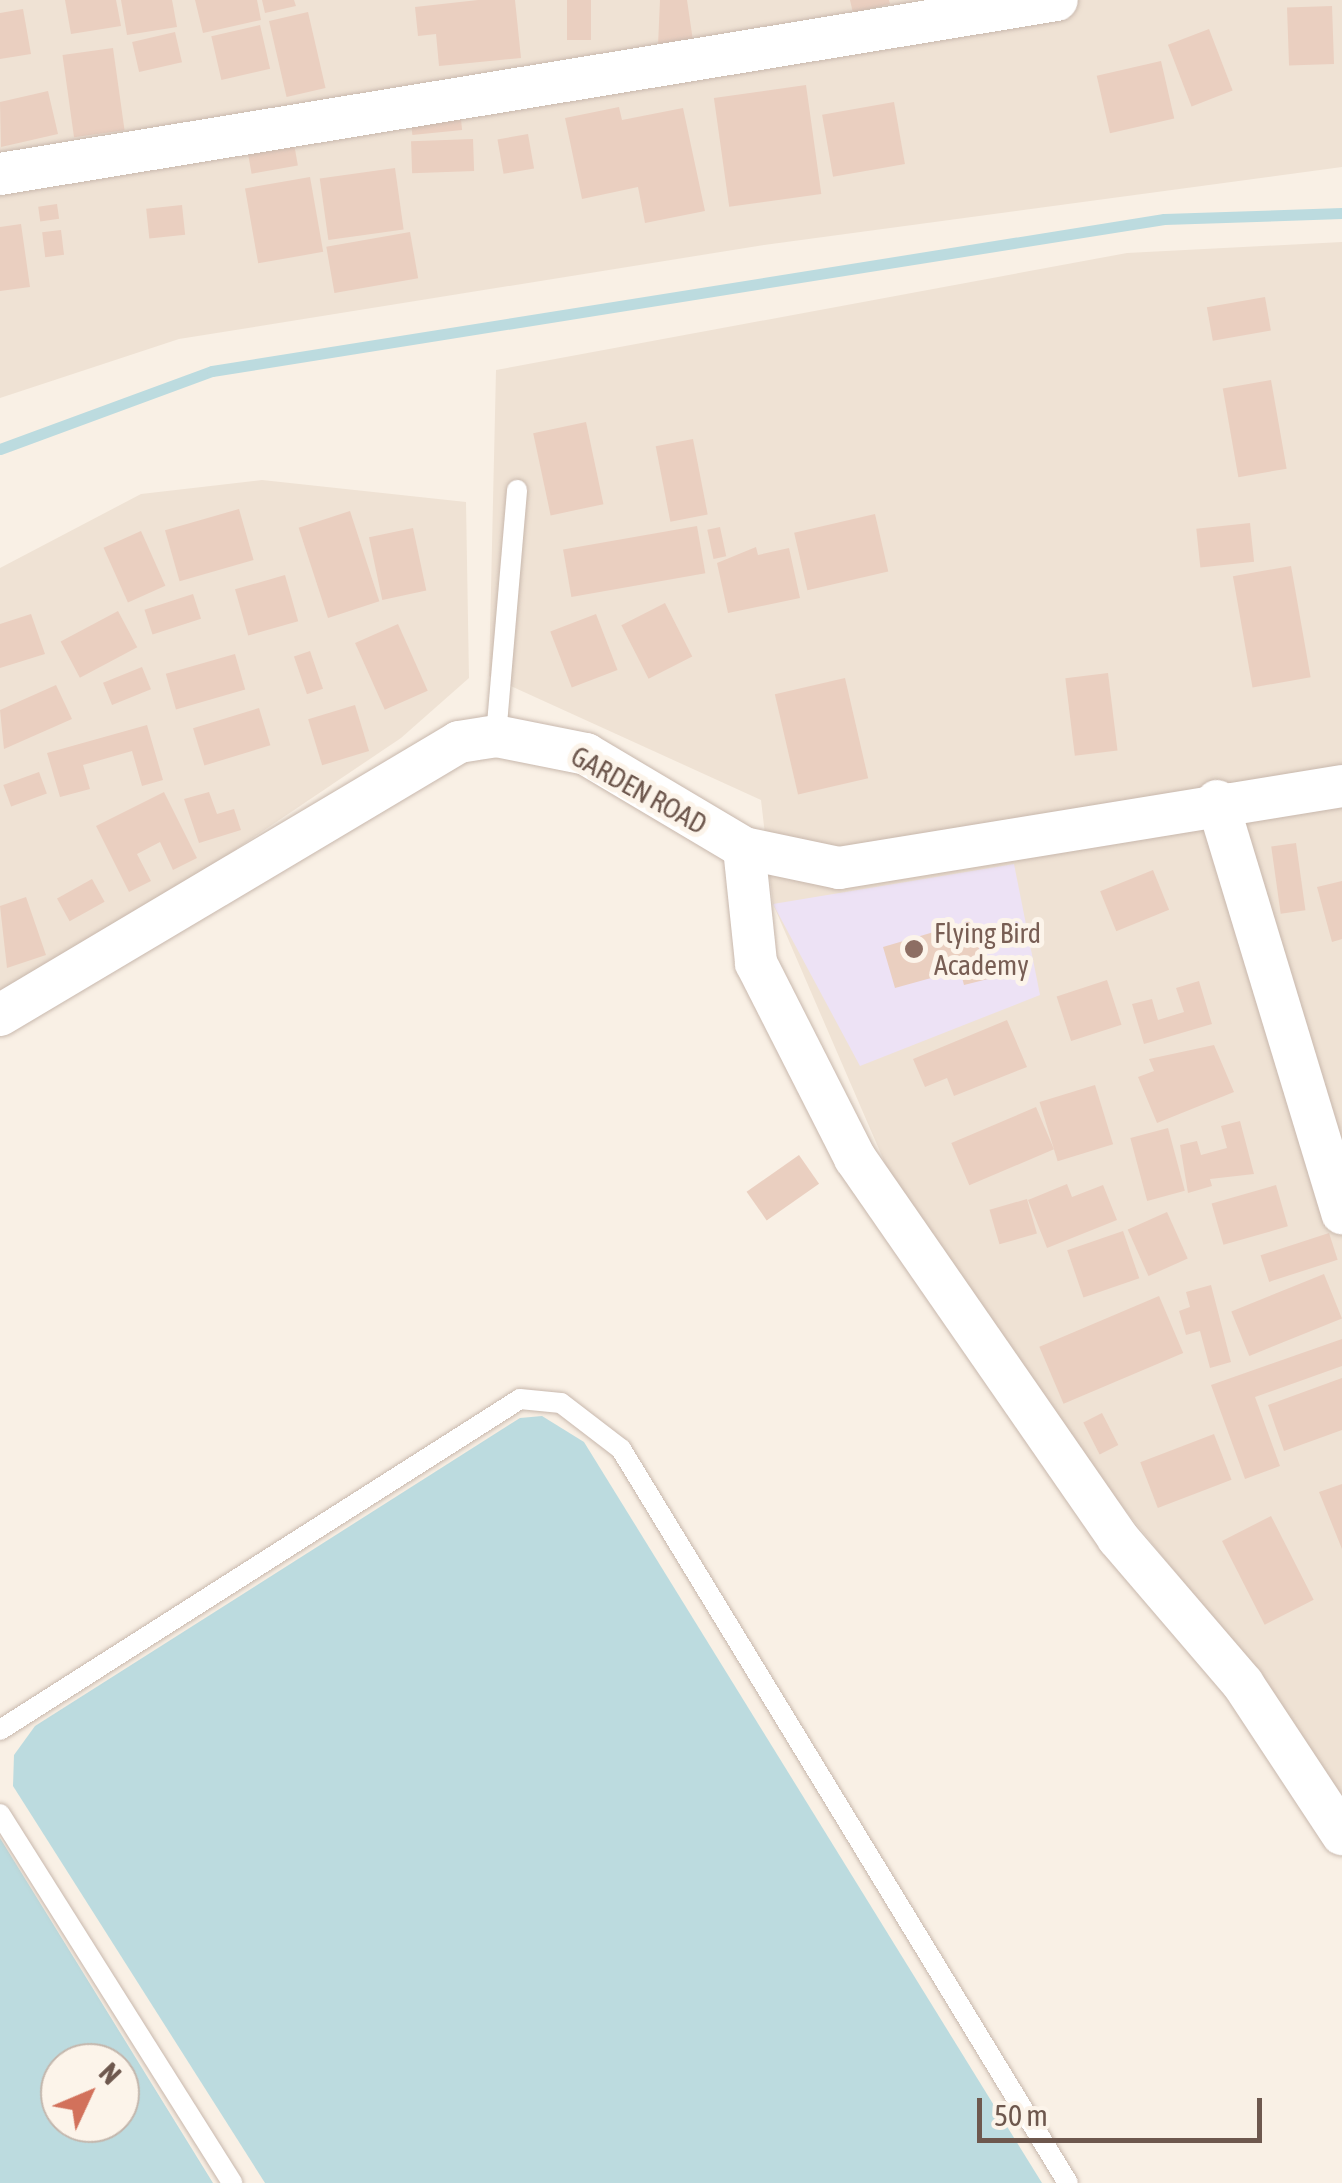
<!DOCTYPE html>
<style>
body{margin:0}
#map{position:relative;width:1342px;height:2183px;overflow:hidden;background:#f9f0e5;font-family:"Asap Condensed",sans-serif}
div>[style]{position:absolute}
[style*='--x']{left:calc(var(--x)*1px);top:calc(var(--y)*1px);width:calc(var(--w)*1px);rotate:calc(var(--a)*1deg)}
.residential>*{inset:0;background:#efe2d4}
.education>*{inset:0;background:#ede2f5}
.water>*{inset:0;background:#bcdbdf}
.stream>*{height:11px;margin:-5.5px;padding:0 5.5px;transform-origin:5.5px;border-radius:5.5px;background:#bcdbdf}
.building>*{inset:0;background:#eacfc0;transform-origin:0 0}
.roads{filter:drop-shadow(0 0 2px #c8b8ad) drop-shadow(0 0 2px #c8b8ad)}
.service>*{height:20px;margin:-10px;padding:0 10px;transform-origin:10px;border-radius:10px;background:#fff}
.minor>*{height:42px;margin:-21px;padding:0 21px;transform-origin:21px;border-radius:21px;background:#fff}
.dots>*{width:28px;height:28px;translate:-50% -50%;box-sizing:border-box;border:5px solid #fcf4ea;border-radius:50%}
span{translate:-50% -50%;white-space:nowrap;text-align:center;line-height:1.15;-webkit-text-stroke:10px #fcf4ea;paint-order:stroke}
.street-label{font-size:28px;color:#6e584e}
.education-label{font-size:28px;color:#785e54}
.left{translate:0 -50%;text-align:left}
.north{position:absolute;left:40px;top:2043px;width:100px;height:100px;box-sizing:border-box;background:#fcf4ea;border:2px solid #c3b6ac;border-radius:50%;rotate:46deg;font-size:28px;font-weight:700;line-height:40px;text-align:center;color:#6e584e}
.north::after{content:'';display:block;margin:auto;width:35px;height:45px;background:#d2715b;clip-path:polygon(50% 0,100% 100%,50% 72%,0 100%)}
.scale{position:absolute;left:977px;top:2098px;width:285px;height:45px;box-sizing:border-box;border:5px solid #6e584e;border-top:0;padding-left:12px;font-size:30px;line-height:35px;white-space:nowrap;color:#6e584e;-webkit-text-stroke:8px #fcf4ea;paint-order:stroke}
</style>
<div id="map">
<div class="residential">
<i style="clip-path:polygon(0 0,1342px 0,1342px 167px,764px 245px,179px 339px,0 398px)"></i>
<i style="clip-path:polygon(1342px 242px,1342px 1801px,1251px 1666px,1047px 1413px,891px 1177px,773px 904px,761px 800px,489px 676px,496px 370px,1127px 253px)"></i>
<i style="clip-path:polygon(262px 480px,466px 502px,469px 678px,401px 738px,211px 866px,0 993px,0 568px,141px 494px)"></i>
</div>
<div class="education">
<i style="clip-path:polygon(1014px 864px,1040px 995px,860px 1066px,773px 904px)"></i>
</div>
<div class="water">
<i style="clip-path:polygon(542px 1416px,584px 1442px,1042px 2183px,265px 2183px,13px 1786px,14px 1755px,35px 1726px,520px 1418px)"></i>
<i style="clip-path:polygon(evenodd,0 1838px,213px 2183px,0 2183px,0 1838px,120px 2063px,120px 2123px,60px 2123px,60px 2063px,120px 2063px)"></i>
</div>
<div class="stream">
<i style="--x:0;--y:449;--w:226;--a:-20.2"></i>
<i style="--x:212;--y:371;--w:964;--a:-9.07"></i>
<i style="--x:1164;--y:219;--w:178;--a:-1.9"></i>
</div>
<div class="building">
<i style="clip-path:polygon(65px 0,116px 0,121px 26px,71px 34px)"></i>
<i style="clip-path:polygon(121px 0,172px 0,177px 27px,127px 35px)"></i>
<i style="clip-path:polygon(195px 0,257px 0,261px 20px,203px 33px)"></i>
<i style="clip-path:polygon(262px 0,294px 0,296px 6px,265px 13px)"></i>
<i style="clip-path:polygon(478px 0,515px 0,521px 58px,439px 66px,436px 34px,418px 36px,415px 7px)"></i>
<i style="left:567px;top:0;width:24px;height:40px"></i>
<i style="clip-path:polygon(660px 0,687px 0,693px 41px,658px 46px)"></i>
<i style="clip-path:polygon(850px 0,889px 0,890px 4px,853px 13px)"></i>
<i style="left:1332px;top:6px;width:58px;height:45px;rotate:88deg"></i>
<i style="clip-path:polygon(23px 9px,31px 54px,0 59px,0 13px)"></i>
<i style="left:308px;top:12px;width:78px;height:40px;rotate:77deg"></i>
<i style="left:260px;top:25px;width:45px;height:50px;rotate:77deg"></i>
<i style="left:1209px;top:29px;width:66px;height:44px;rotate:69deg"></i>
<i style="left:175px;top:32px;width:31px;height:44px;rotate:77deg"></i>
<i style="left:113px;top:48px;width:83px;height:51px;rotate:82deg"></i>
<i style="left:1161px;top:61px;width:59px;height:66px;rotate:77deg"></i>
<i style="left:806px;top:85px;width:110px;height:93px;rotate:82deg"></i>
<i style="clip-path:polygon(48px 91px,58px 134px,1px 147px,0 102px)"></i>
<i style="left:894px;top:102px;width:63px;height:73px;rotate:80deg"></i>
<i style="clip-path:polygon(619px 107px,622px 120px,683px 108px,705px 211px,645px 223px,638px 187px,582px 199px,565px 118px)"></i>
<i style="left:460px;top:110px;width:20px;height:50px;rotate:84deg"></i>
<i style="left:528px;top:134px;width:35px;height:31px;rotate:80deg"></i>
<i style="left:293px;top:138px;width:28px;height:47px;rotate:80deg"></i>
<i style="left:473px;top:139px;width:32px;height:62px;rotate:88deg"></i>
<i style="left:395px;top:168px;width:62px;height:76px;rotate:82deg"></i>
<i style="left:310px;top:177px;width:76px;height:66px;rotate:80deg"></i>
<i style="left:57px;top:204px;width:15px;height:19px;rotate:82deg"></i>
<i style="left:182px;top:205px;width:30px;height:36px;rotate:84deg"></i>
<i style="clip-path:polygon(21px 224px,30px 287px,0 291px,0 227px)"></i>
<i style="left:61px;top:230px;width:25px;height:19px;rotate:83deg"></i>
<i style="left:410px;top:232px;width:47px;height:85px;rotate:80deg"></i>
<i style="left:1265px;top:297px;width:34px;height:59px;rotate:80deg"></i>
<i style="left:1271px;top:380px;width:90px;height:49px;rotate:80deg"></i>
<i style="left:586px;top:422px;width:84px;height:54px;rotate:78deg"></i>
<i style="left:693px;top:439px;width:77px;height:38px;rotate:79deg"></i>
<i style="left:239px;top:509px;width:53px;height:77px;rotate:74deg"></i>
<i style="left:350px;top:511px;width:95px;height:54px;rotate:72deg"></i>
<i style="left:875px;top:514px;width:59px;height:83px;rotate:77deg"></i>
<i style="left:1250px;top:523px;width:39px;height:54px;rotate:84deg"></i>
<i style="left:697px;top:526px;width:48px;height:136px;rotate:80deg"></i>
<i style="left:720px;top:527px;width:30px;height:13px;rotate:78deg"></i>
<i style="left:413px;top:528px;width:64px;height:45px;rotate:78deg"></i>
<i style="left:141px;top:531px;width:60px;height:41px;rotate:66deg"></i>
<i style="clip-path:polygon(756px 547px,758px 555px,789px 548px,800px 598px,728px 613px,717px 563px)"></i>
<i style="left:1291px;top:566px;width:113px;height:59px;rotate:80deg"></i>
<i style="left:285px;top:575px;width:48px;height:52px;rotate:74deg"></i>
<i style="left:193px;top:594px;width:26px;height:51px;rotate:72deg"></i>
<i style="left:665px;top:603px;width:60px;height:49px;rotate:63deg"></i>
<i style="left:118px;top:611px;width:41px;height:65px;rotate:62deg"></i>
<i style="clip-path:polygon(31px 614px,45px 654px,0 668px,0 624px)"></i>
<i style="left:596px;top:614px;width:60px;height:49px;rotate:69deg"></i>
<i style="left:398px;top:624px;width:73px;height:47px;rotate:66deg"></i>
<i style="left:310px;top:651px;width:40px;height:17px;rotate:71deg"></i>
<i style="left:235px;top:654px;width:37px;height:72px;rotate:74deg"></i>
<i style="left:142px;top:667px;width:24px;height:42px;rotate:68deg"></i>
<i style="left:1108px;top:673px;width:78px;height:43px;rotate:83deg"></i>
<i style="left:845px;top:678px;width:103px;height:72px;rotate:77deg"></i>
<i style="clip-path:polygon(56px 685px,72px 719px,4px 749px,0 710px)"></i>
<i style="left:355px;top:705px;width:48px;height:49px;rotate:73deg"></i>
<i style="left:259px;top:708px;width:39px;height:69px;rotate:73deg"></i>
<i style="clip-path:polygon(147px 725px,163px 780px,142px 786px,132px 751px,83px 765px,90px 789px,60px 797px,47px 753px)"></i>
<i style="left:39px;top:772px;width:23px;height:38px;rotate:70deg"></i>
<i style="clip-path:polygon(164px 792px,197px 858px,173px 870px,160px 842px,137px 854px,151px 881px,129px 892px,96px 826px)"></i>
<i style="clip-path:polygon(209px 792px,217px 814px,234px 809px,241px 830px,199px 843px,184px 799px)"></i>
<i style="left:1296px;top:843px;width:68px;height:25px;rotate:82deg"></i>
<i style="left:1153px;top:870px;width:43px;height:57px;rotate:68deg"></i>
<i style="left:92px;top:879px;width:26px;height:40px;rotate:61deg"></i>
<i style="clip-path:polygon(1342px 881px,1342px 939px,1332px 942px,1317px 887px)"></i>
<i style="clip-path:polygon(26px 897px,46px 955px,7px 968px,0 906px)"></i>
<i style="clip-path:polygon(971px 921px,988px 979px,964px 985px,960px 970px,895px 988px,883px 947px)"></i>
<i style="left:1107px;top:980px;width:47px;height:53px;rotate:72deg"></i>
<i style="clip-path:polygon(1199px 981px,1212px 1024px,1144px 1044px,1132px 1004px,1152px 999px,1158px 1020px,1184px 1012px,1176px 988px)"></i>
<i style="clip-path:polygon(1007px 1020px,1027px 1067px,954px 1096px,947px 1078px,925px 1087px,913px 1059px)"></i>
<i style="clip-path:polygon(1214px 1045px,1234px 1092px,1157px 1123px,1138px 1077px,1154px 1071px,1149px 1059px)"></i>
<i style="left:1095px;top:1085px;width:62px;height:58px;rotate:73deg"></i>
<i style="left:1036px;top:1107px;width:46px;height:92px;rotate:67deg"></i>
<i style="clip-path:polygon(1240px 1121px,1254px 1174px,1210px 1179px,1212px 1186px,1188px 1193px,1180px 1145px,1197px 1141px,1201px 1155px,1227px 1148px,1221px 1126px)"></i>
<i style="left:1168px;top:1128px;width:65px;height:39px;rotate:75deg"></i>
<i style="left:799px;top:1155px;width:35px;height:64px;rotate:55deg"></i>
<i style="clip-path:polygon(1067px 1184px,1072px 1197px,1103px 1185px,1117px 1220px,1047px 1248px,1028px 1200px)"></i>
<i style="left:1276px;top:1185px;width:43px;height:67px;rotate:74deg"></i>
<i style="left:1027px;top:1199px;width:36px;height:39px;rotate:74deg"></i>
<i style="left:1167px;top:1212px;width:51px;height:43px;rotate:66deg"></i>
<i style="left:1123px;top:1231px;width:50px;height:59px;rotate:71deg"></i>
<i style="left:1329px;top:1233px;width:28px;height:72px;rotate:72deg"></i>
<i style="left:1324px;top:1274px;width:48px;height:100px;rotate:68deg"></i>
<i style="clip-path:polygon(1211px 1285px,1231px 1362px,1210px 1368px,1200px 1331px,1186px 1335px,1179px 1311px,1190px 1307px,1186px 1292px)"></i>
<i style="left:1159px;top:1296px;width:62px;height:130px;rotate:67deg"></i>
<i style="clip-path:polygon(1342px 1339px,1342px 1366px,1255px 1397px,1280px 1466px,1245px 1479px,1211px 1385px)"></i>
<i style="clip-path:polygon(1342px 1378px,1342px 1430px,1284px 1451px,1268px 1405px)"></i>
<i style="left:1102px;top:1413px;width:36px;height:21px;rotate:63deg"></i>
<i style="left:1214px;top:1434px;width:49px;height:79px;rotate:69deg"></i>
<i style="clip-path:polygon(1342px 1484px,1342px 1549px,1319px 1492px)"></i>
<i style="left:1271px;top:1516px;width:94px;height:55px;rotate:63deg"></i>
</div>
<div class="roads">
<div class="service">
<i style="--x:496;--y:736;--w:247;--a:-85.1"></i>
<i style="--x:0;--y:1730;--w:616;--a:-32.48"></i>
<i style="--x:520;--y:1399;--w:41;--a:5.6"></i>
<i style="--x:561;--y:1403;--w:76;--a:37.5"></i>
<i style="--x:621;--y:1449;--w:859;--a:58.66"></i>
<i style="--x:0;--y:1814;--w:436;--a:57.8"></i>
</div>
<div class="minor">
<i style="--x:0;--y:174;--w:1071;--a:-9.35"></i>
<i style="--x:1217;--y:801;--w:431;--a:73.1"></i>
<i style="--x:744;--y:848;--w:116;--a:84"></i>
<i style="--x:756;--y:963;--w:219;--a:63.1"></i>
<i style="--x:855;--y:1158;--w:462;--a:55.3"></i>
<i style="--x:1118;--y:1538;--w:192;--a:49.4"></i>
<i style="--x:1243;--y:1684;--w:180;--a:56.6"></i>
<i style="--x:0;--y:1015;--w:534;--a:-30.74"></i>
<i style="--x:459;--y:742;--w:37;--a:-9"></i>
<i style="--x:496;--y:736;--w:92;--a:11.3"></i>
<i style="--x:586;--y:754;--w:184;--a:30.7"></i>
<i style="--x:744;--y:848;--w:97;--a:11.9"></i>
<i style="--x:839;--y:868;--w:510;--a:-9.26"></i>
</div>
</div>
<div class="dots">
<i style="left:914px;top:949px;background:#8d6e63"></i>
</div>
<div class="street-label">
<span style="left:639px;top:790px;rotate:29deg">GARDEN ROAD</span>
</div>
<div class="education-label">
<span class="left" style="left:934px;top:949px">Flying Bird<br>Academy</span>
</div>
<div class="north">N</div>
<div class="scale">50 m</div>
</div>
